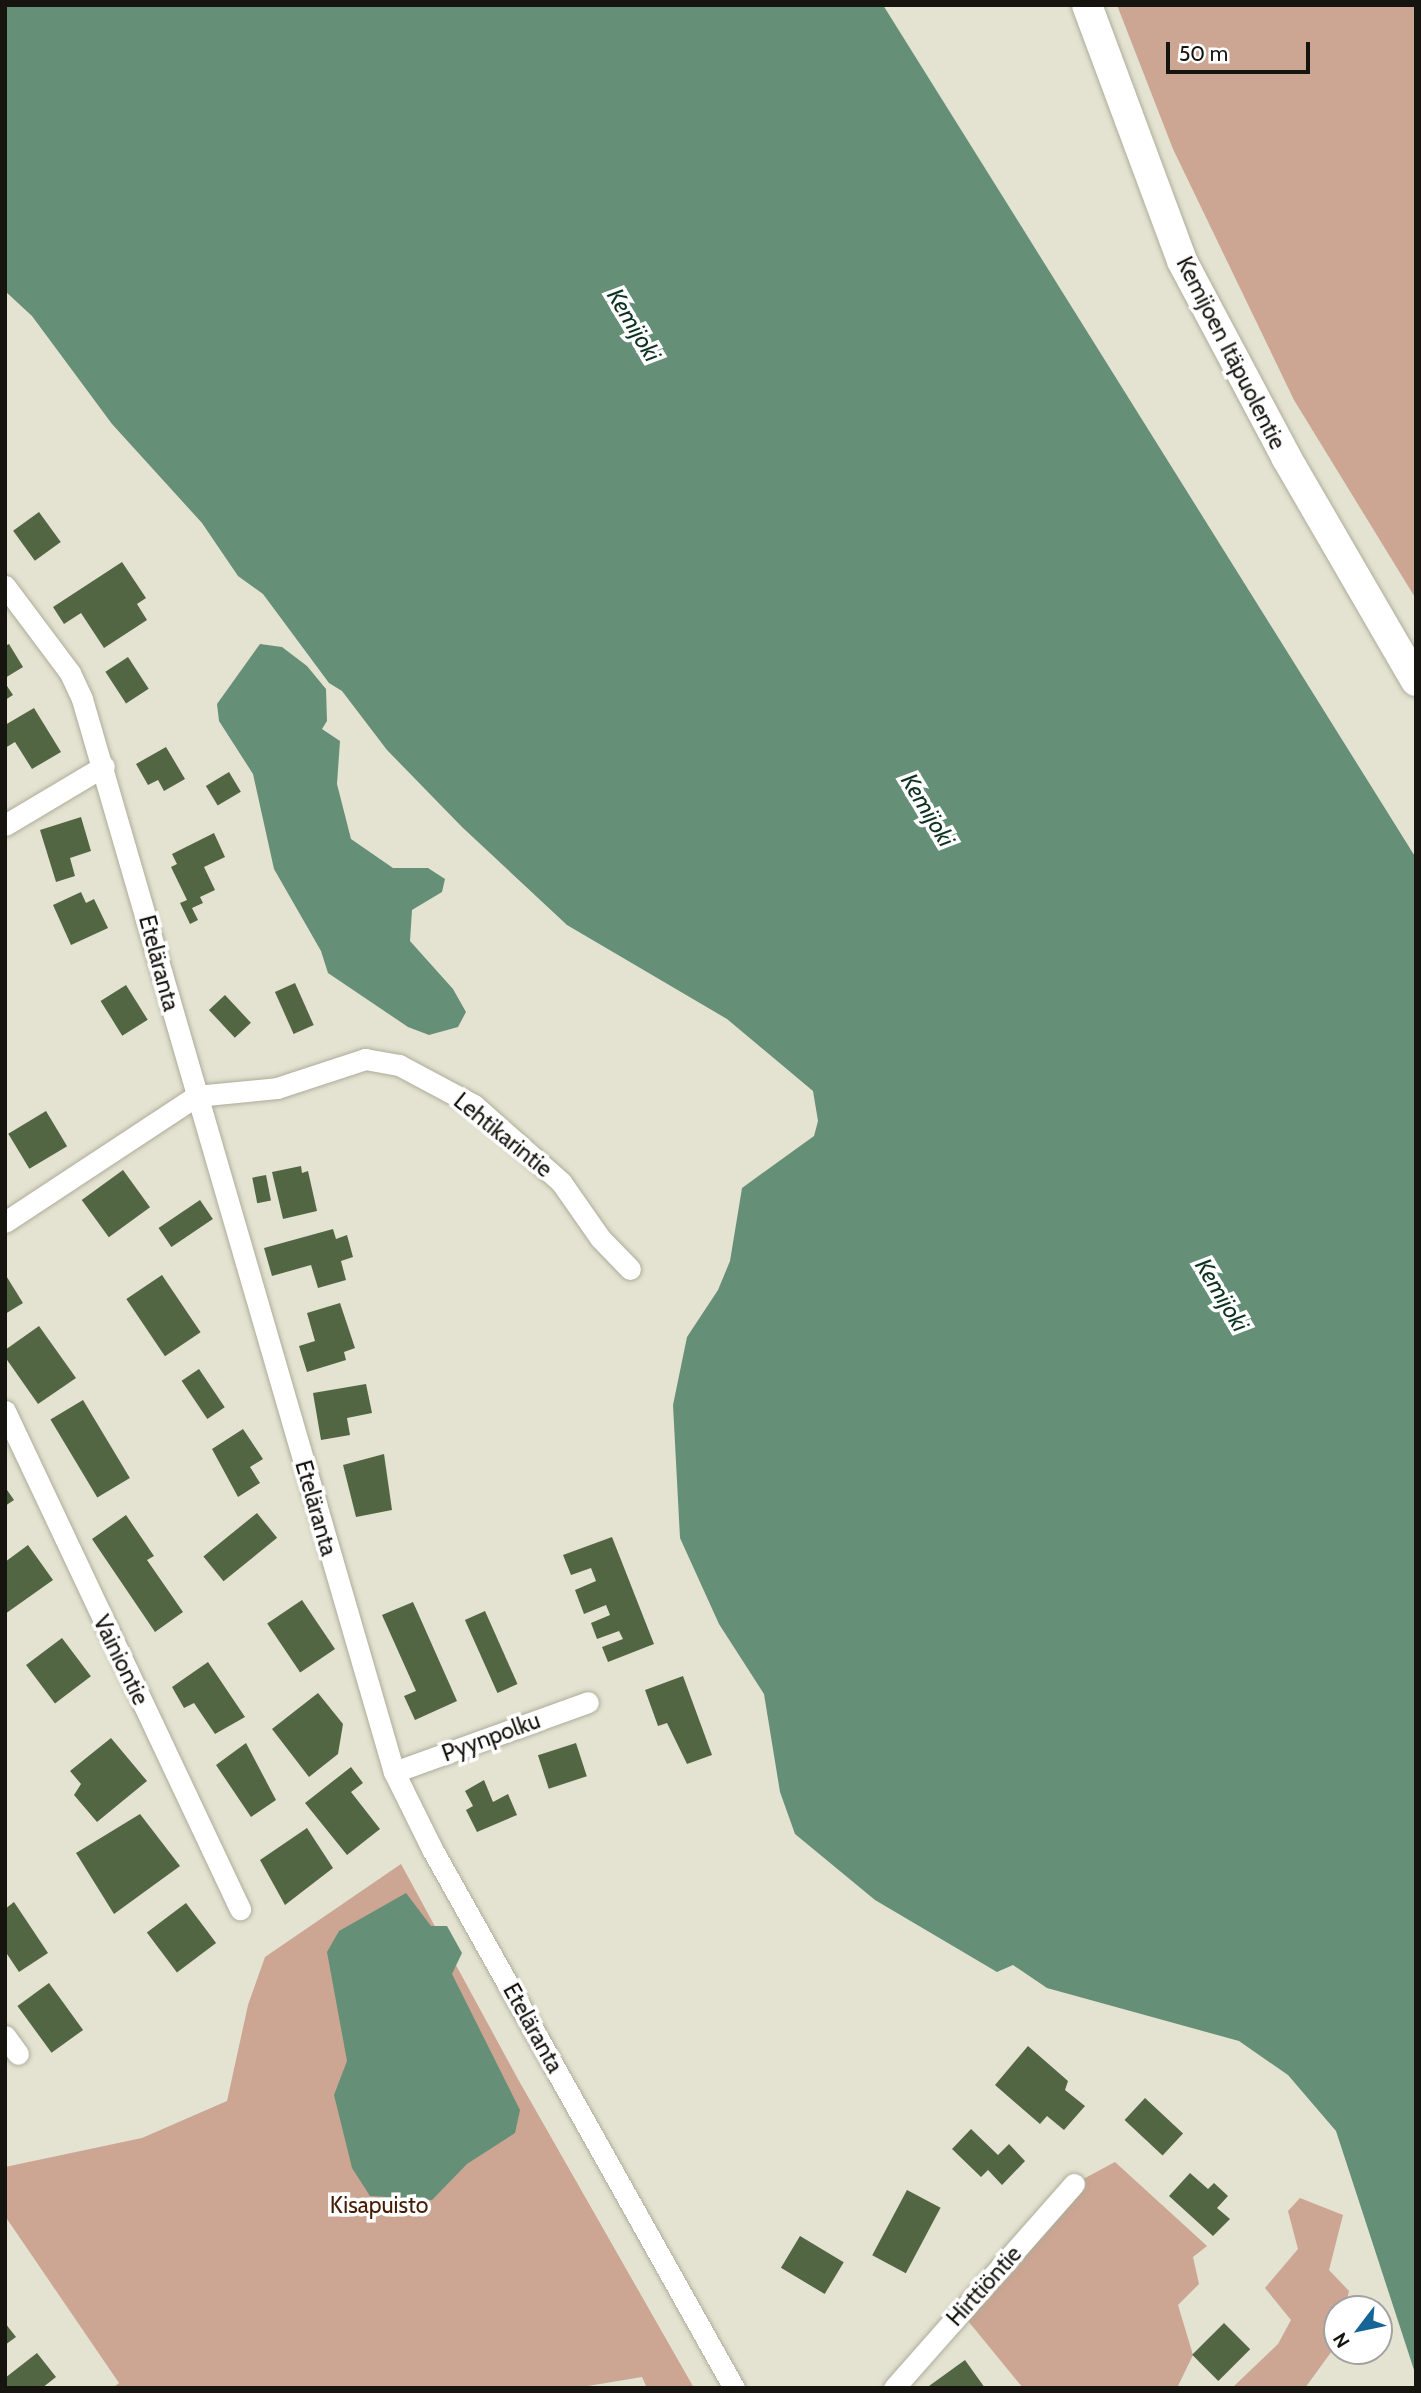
<!DOCTYPE html>
<meta charset="utf-8">
<style>
body{margin:0}
#map{position:relative;width:1421px;height:2393px;overflow:hidden;background:#e4e2d0;font-family:Cabin,sans-serif}
div>[style]{position:absolute}
[style*='--x']{left:calc(var(--x)*1px);top:calc(var(--y)*1px);width:calc(var(--w)*1px);rotate:calc(var(--a)*1deg)}
.green>*{inset:0;background:#cca593}
.water>*{inset:0;background:#668f78}
.building>*{inset:0;background:#536643;transform-origin:0 0}
.roads{filter:drop-shadow(0 0 2px #adac9a) drop-shadow(0 0 2px #adac9a)}
.minor>*{height:21px;margin:-10.5px;padding:0 10.5px;transform-origin:10.5px;border-radius:10.5px;background:#fff}
.secondary>*{height:30px;margin:-15px;padding:0 15px;transform-origin:15px;border-radius:15px;background:#fff}
span{translate:-50% -50%;white-space:nowrap;text-align:center;line-height:1.15;-webkit-text-stroke:7px #fff;paint-order:stroke}
.street-label{font-size:23px;color:#15140e}
.park-label{font-size:23px;color:#451d05}
.water-label{font-size:24px;color:#0e3221;font-style:italic}
.frame{position:absolute;inset:0;border:7px solid #15140e;pointer-events:none}
.north{position:absolute;left:1323px;top:2295px;width:70px;height:70px;box-sizing:border-box;background:#fff;border:2px solid #a1a19f;border-radius:50%;rotate:238deg;font-size:19px;font-weight:700;line-height:28px;text-align:center;color:#15140e}
.north::after{content:'';display:block;margin:auto;width:24px;height:32px;background:#176597;clip-path:polygon(50% 0,100% 100%,50% 72%,0 100%)}
.scale{position:absolute;left:1166px;top:42px;width:144px;height:32px;box-sizing:border-box;border:4px solid #15140e;border-top:0;padding-left:9px;font-size:21px;line-height:24px;white-space:nowrap;color:#15140e;-webkit-text-stroke:5px #fff;paint-order:stroke}
</style>
<div id="map">
<div class="green">
<i style="clip-path:polygon(1117px 5px,1416px 5px,1416px 599px,1294px 400px,1173px 149px)"></i>
<i style="clip-path:polygon(401px 1864px,519px 2081px,694px 2388px,647px 2388px,642px 2377px,576px 2388px,113px 2388px,119px 2383px,5px 2216px,5px 2167px,142px 2138px,227px 2101px,248px 2005px,265px 1957px)"></i>
<i style="clip-path:polygon(1115px 2162px,1207px 2246px,1193px 2257px,1199px 2284px,1178px 2305px,1193px 2355px,1177px 2388px,1023px 2388px,964px 2316px,1074px 2184px)"></i>
<i style="clip-path:polygon(1300px 2198px,1343px 2215px,1329px 2270px,1349px 2291px,1345px 2309px,1337px 2309px,1337px 2344px,1305px 2388px,1232px 2388px,1278px 2344px,1291px 2320px,1265px 2288px,1298px 2249px,1288px 2211px)"></i>
</div>
<div class="water">
<i style="clip-path:polygon(5px 5px,883px 5px,1416px 858px,1416px 2376px,1336px 2131px,1288px 2075px,1239px 2041px,1047px 1988px,1013px 1965px,997px 1972px,875px 1900px,795px 1834px,780px 1792px,764px 1694px,719px 1624px,680px 1538px,673px 1405px,687px 1337px,718px 1290px,730px 1261px,742px 1188px,814px 1136px,818px 1121px,813px 1091px,727px 1019px,567px 925px,462px 827px,387px 750px,342px 691px,329px 683px,263px 594px,238px 576px,202px 523px,112px 424px,32px 316px,5px 291px)"></i>
<i style="clip-path:polygon(260px 644px,282px 647px,307px 666px,326px 689px,327px 721px,322px 729px,340px 741px,337px 784px,351px 839px,393px 868px,428px 868px,445px 879px,442px 892px,412px 910px,410px 941px,453px 989px,466px 1012px,458px 1027px,429px 1035px,408px 1027px,328px 973px,321px 951px,274px 869px,253px 774px,219px 721px,217px 704px)"></i>
<i style="clip-path:polygon(406px 1893px,431px 1926px,447px 1926px,462px 1953px,452px 1974px,520px 2110px,515px 2133px,467px 2164px,432px 2200px,370px 2196px,352px 2168px,334px 2095px,347px 2061px,327px 1952px,339px 1931px)"></i>
</div>
<div class="building">
<i style="left:39px;top:512px;width:37px;height:32px;rotate:54deg"></i>
<i style="clip-path:polygon(122px 562px,146px 598px,137px 604px,147px 620px,104px 648px,81px 613px,64px 624px,53px 607px)"></i>
<i style="clip-path:polygon(9px 644px,23px 667px,5px 678px,5px 646px)"></i>
<i style="left:128px;top:657px;width:38px;height:27px;rotate:57deg"></i>
<i style="clip-path:polygon(5px 683px,13px 695px,5px 700px)"></i>
<i style="clip-path:polygon(34px 708px,61px 752px,32px 769px,15px 742px,5px 748px,5px 725px)"></i>
<i style="clip-path:polygon(166px 747px,185px 779px,164px 791px,158px 780px,148px 785px,136px 764px)"></i>
<i style="left:229px;top:772px;width:23px;height:27px;rotate:59deg"></i>
<i style="clip-path:polygon(81px 817px,91px 851px,70px 858px,75px 876px,56px 882px,40px 830px)"></i>
<i style="clip-path:polygon(214px 833px,225px 857px,204px 867px,215px 890px,200px 897px,203px 903px,192px 908px,198px 920px,190px 924px,180px 903px,187px 900px,171px 867px,177px 864px,172px 854px)"></i>
<i style="clip-path:polygon(81px 892px,86px 903px,94px 899px,108px 928px,71px 945px,53px 905px)"></i>
<i style="left:295px;top:983px;width:46px;height:22px;rotate:66deg"></i>
<i style="left:126px;top:985px;width:41px;height:30px;rotate:58deg"></i>
<i style="left:225px;top:995px;width:38px;height:22px;rotate:47deg"></i>
<i style="left:46px;top:1111px;width:41px;height:44px;rotate:59deg"></i>
<i style="clip-path:polygon(301px 1166px,302px 1173px,308px 1171px,317px 1211px,283px 1219px,272px 1172px)"></i>
<i style="left:123px;top:1170px;width:46px;height:51px;rotate:54deg"></i>
<i style="left:266px;top:1175px;width:26px;height:14px;rotate:79deg"></i>
<i style="left:200px;top:1200px;width:23px;height:50px;rotate:56deg"></i>
<i style="clip-path:polygon(333px 1229px,336px 1239px,347px 1235px,353px 1257px,341px 1261px,346px 1280px,318px 1288px,311px 1265px,272px 1276px,264px 1248px)"></i>
<i style="clip-path:polygon(5px 1274px,23px 1303px,5px 1314px)"></i>
<i style="left:162px;top:1275px;width:69px;height:43px;rotate:56deg"></i>
<i style="clip-path:polygon(340px 1303px,355px 1348px,344px 1352px,346px 1360px,307px 1372px,299px 1346px,315px 1341px,307px 1313px)"></i>
<i style="clip-path:polygon(39px 1326px,76px 1378px,38px 1404px,5px 1357px,5px 1350px)"></i>
<i style="left:199px;top:1369px;width:46px;height:21px;rotate:56deg"></i>
<i style="clip-path:polygon(366px 1384px,372px 1413px,347px 1418px,350px 1435px,321px 1440px,313px 1393px)"></i>
<i style="left:83px;top:1400px;width:91px;height:38px;rotate:59deg"></i>
<i style="clip-path:polygon(243px 1429px,263px 1459px,250px 1467px,260px 1483px,238px 1497px,212px 1449px)"></i>
<i style="clip-path:polygon(384px 1454px,392px 1510px,356px 1517px,343px 1465px)"></i>
<i style="clip-path:polygon(5px 1487px,14px 1500px,5px 1506px)"></i>
<i style="left:257px;top:1513px;width:32px;height:69px;rotate:51deg"></i>
<i style="clip-path:polygon(126px 1515px,154px 1556px,147px 1560px,183px 1612px,155px 1632px,92px 1539px)"></i>
<i style="clip-path:polygon(612px 1537px,654px 1644px,608px 1662px,602px 1647px,623px 1639px,619px 1631px,597px 1639px,591px 1623px,610px 1615px,606px 1605px,584px 1614px,575px 1590px,596px 1581px,591px 1568px,571px 1575px,563px 1555px)"></i>
<i style="clip-path:polygon(28px 1545px,53px 1580px,5px 1614px,5px 1562px)"></i>
<i style="left:302px;top:1600px;width:59px;height:42px;rotate:56deg"></i>
<i style="clip-path:polygon(413px 1602px,457px 1701px,415px 1720px,404px 1696px,416px 1691px,382px 1615px)"></i>
<i style="left:485px;top:1611px;width:80px;height:22px;rotate:66deg"></i>
<i style="left:62px;top:1638px;width:48px;height:45px;rotate:53deg"></i>
<i style="clip-path:polygon(208px 1662px,245px 1717px,215px 1734px,194px 1703px,184px 1708px,172px 1687px)"></i>
<i style="clip-path:polygon(683px 1676px,712px 1755px,687px 1764px,667px 1723px,658px 1726px,645px 1690px)"></i>
<i style="clip-path:polygon(318px 1693px,343px 1724px,338px 1754px,309px 1777px,272px 1729px)"></i>
<i style="clip-path:polygon(111px 1738px,147px 1781px,97px 1822px,74px 1795px,81px 1784px,70px 1771px)"></i>
<i style="clip-path:polygon(246px 1743px,276px 1800px,251px 1817px,216px 1765px)"></i>
<i style="left:576px;top:1743px;width:35px;height:40px;rotate:72deg"></i>
<i style="clip-path:polygon(351px 1767px,363px 1783px,351px 1792px,380px 1829px,347px 1855px,305px 1803px)"></i>
<i style="clip-path:polygon(484px 1780px,493px 1802px,508px 1794px,517px 1815px,477px 1832px,466px 1810px,473px 1806px,465px 1791px)"></i>
<i style="clip-path:polygon(140px 1814px,180px 1866px,114px 1914px,76px 1853px)"></i>
<i style="clip-path:polygon(307px 1828px,333px 1868px,285px 1905px,260px 1860px)"></i>
<i style="clip-path:polygon(14px 1902px,48px 1953px,19px 1972px,5px 1951px,5px 1909px)"></i>
<i style="left:186px;top:1903px;width:50px;height:49px;rotate:53deg"></i>
<i style="left:49px;top:1983px;width:58px;height:39px;rotate:54deg"></i>
<i style="clip-path:polygon(1028px 2046px,1068px 2081px,1065px 2090px,1085px 2106px,1064px 2130px,1047px 2116px,1040px 2124px,995px 2085px)"></i>
<i style="left:1145px;top:2098px;width:52px;height:30px;rotate:43deg"></i>
<i style="clip-path:polygon(971px 2129px,998px 2155px,1009px 2144px,1025px 2161px,1002px 2185px,988px 2170px,981px 2177px,952px 2149px)"></i>
<i style="clip-path:polygon(1190px 2173px,1208px 2189px,1214px 2183px,1228px 2196px,1217px 2208px,1230px 2219px,1213px 2236px,1169px 2196px)"></i>
<i style="left:907px;top:2190px;width:38px;height:74px;rotate:28deg"></i>
<i style="left:800px;top:2236px;width:51px;height:37px;rotate:31deg"></i>
<i style="clip-path:polygon(5px 2323px,16px 2337px,5px 2345px)"></i>
<i style="left:1224px;top:2323px;width:37px;height:45px;rotate:45deg"></i>
<i style="clip-path:polygon(37px 2353px,56px 2377px,42px 2388px,5px 2388px,5px 2378px)"></i>
<i style="clip-path:polygon(965px 2360px,985px 2388px,930px 2388px,929px 2386px)"></i>
</div>
<div class="roads">
<div class="minor">
<i style="--x:5;--y:586;--w:109;--a:53.2"></i>
<i style="--x:70;--y:673;--w:29;--a:65"></i>
<i style="--x:82;--y:699;--w:1117;--a:73.79"></i>
<i style="--x:394;--y:1772;--w:86;--a:63.7"></i>
<i style="--x:432;--y:1849;--w:618;--a:60.74"></i>
<i style="--x:5;--y:825;--w:115;--a:-30.8"></i>
<i style="--x:5;--y:1222;--w:229;--a:-33.4"></i>
<i style="--x:196;--y:1096;--w:81;--a:-5.6"></i>
<i style="--x:277;--y:1088;--w:93;--a:-18.2"></i>
<i style="--x:365;--y:1059;--w:35;--a:10"></i>
<i style="--x:399;--y:1065;--w:85;--a:28.1"></i>
<i style="--x:474;--y:1105;--w:116;--a:41.5"></i>
<i style="--x:561;--y:1182;--w:68;--a:55.1"></i>
<i style="--x:600;--y:1238;--w:43;--a:45.9"></i>
<i style="--x:5;--y:1411;--w:551;--a:64.74"></i>
<i style="--x:394;--y:1772;--w:206;--a:-19.8"></i>
<i style="--x:5;--y:2036;--w:22;--a:54"></i>
<i style="--x:894;--y:2388;--w:272;--a:-48.6"></i>
</div>
<div class="secondary">
<i style="--x:1087;--y:5;--w:273;--a:69.6"></i>
<i style="--x:1182;--y:261;--w:222;--a:62"></i>
<i style="--x:1286;--y:457;--w:259;--a:59.9"></i>
</div>
</div>
<div class="street-label">
<span style="left:1231px;top:353px;rotate:63deg">Kemijoen Itäpuolentie</span>
<span style="left:159px;top:963px;rotate:75deg">Eteläranta</span>
<span style="left:503px;top:1135px;rotate:39deg">Lehtikarintie</span>
<span style="left:316px;top:1508px;rotate:74deg">Eteläranta</span>
<span style="left:121px;top:1660px;rotate:64deg">Vainiontie</span>
<span style="left:491px;top:1737px;rotate:-20deg">Pyynpolku</span>
<span style="left:533px;top:2028px;rotate:61deg">Eteläranta</span>
<span style="left:984px;top:2286px;rotate:-48deg">Hirttiöntie</span>
</div>
<div class="park-label">
<span style="left:379px;top:2205px">Kisapuisto</span>
</div>
<div class="water-label">
<span style="left:634px;top:325px;rotate:59deg">Kemijoki</span>
<span style="left:928px;top:810px;rotate:59deg">Kemijoki</span>
<span style="left:1222px;top:1295px;rotate:59deg">Kemijoki</span>
</div>
<div class="frame"></div>
<div class="north">N</div>
<div class="scale">50 m</div>
</div>
